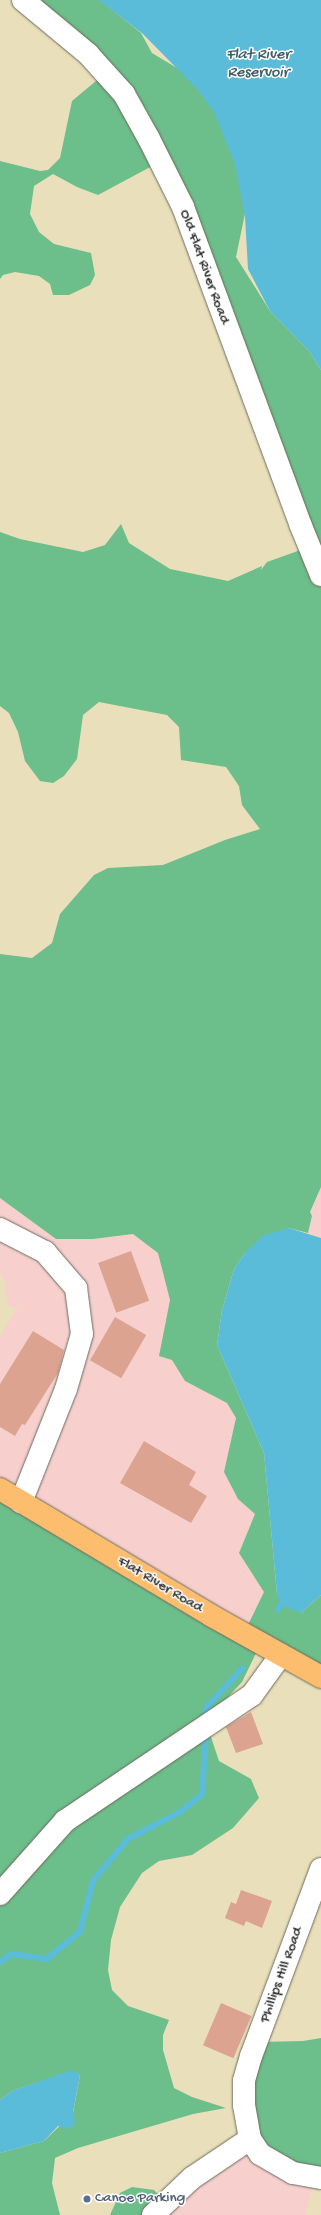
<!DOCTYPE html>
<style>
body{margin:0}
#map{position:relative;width:321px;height:2215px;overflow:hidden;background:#eadfbb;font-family:"Gochi Hand",sans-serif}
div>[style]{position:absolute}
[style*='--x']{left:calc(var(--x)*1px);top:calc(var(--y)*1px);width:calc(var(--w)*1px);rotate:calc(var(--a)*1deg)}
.built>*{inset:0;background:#f7d0ce}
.forest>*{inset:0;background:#6cbe8a}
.water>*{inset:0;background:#5bbcda}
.stream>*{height:5.5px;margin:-2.75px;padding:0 2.75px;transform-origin:2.75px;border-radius:2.75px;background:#5bbcda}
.building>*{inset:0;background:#dca391;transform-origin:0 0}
.roads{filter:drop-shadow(0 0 1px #6e6a5d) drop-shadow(0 0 1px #6e6a5d)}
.minor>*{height:22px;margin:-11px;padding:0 11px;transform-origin:11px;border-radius:11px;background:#fff}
.major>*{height:22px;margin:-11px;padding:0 11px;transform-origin:11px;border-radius:11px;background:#fcbd6e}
.dots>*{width:11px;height:11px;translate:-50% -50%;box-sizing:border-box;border:2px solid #fff;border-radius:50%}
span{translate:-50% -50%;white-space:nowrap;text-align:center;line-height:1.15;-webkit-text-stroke:3px #fff;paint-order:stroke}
.street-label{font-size:15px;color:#2b2b2b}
.service-label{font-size:15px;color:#4e5e75}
.left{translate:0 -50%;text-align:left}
.water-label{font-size:16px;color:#3c5e68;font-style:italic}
</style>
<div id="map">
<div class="built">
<i style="clip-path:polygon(321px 1187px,321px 1237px,308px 1233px,312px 1216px,310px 1212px)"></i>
<i style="clip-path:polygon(0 1198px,56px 1239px,93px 1239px,133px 1234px,158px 1253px,170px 1300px,159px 1356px,172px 1360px,185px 1381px,227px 1403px,236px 1418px,224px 1472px,238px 1499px,255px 1514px,239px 1553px,264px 1592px,245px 1631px,0 1487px,0 1336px,18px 1307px,16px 1308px,8px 1306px,4px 1279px,0 1273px)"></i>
<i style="clip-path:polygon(236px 2145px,315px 2177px,305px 2215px,155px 2215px)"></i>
</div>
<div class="forest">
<i style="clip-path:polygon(26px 0,100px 0,141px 33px,152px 53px,202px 83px,255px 165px,236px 257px,270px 311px,309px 351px,321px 370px,321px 1187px,310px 1212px,312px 1216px,308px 1233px,289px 1228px,245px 1253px,234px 1269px,222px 1310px,217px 1345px,264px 1453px,277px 1594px,301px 1613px,321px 1595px,321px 1676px,261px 1643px,242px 1682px,212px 1714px,208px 1728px,219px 1761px,251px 1779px,259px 1798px,233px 1828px,192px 1855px,159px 1861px,142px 1873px,120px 1907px,111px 1940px,108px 1970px,112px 1990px,128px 2006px,169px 2020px,163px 2035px,163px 2050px,174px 2088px,192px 2097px,226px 2108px,193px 2114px,78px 2148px,55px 2158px,52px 2183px,60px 2215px,0 2215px,0 2153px,44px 2141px,73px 2113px,80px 2075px,72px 2071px,12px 2091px,0 2100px,0 1487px,245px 1631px,264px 1592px,239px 1553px,255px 1514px,238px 1499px,224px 1472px,236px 1418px,227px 1403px,185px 1381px,172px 1360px,159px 1356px,170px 1300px,158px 1253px,133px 1234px,93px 1239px,56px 1239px,0 1198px,0 954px,32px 958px,52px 943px,60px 914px,94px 875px,108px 868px,163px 865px,225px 840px,260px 829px,242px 805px,239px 786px,226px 767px,181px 760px,179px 727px,167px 715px,99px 702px,83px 715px,77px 759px,64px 776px,53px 783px,40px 781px,25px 761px,18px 732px,9px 713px,0 706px,0 532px,20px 539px,83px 552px,105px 545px,121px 524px,129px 543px,170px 569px,228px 581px,262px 566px,261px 570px,267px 562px,309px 547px,185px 206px,154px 165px,98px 195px,77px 187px,53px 174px,34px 186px,30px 214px,39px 232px,54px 244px,91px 253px,95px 275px,90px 285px,69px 295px,53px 295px,50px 284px,39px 276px,15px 272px,3px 275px,0 279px,0 161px,40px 171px,48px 170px,60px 158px,72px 101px,102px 76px)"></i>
<i style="clip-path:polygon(321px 2038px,321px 2177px,261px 2152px,245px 2101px,260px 2042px,303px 2041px)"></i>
<i style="clip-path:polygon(132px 2187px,154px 2190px,166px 2203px,155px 2215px,110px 2215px,120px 2193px)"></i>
</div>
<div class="water">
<i style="clip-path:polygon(99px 0,321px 0,321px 370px,309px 351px,270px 311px,248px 269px,245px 217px,235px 164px,214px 112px,198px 90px,143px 34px)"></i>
<i style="clip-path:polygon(289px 1228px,321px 1238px,321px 1595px,301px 1613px,281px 1605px,277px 1594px,264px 1453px,217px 1345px,222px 1310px,234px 1269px,245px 1253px,262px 1236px)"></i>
<i style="clip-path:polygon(72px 2070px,80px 2075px,73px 2112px,75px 2124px,68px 2129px,58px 2126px,44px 2141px,0 2153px,0 2100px,12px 2091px)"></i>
</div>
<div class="stream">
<i style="--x:278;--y:1610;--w:6;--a:-59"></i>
<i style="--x:203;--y:1721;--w:15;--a:-74"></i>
<i style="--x:207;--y:1707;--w:52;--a:-47.4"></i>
<i style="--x:0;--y:1962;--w:14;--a:-34"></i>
<i style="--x:12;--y:1954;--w:35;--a:8"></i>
<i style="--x:47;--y:1959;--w:43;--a:-39.3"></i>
<i style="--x:80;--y:1932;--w:53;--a:-75.7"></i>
<i style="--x:93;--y:1881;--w:55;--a:-50.2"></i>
<i style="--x:128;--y:1839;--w:59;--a:-27.4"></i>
<i style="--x:180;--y:1812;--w:28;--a:-38"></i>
<i style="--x:202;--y:1795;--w:59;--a:-86.1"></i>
</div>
<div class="building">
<i style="left:131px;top:1251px;width:53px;height:35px;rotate:70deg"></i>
<i style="left:115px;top:1317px;width:36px;height:50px;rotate:30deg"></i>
<i style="clip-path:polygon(33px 1331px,64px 1350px,58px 1373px,25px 1425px,22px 1424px,15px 1436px,0 1427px,0 1384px)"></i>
<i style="clip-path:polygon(144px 1441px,196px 1472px,189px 1485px,207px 1496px,191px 1523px,120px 1483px)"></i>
<i style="clip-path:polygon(251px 1712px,263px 1744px,236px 1753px,226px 1727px)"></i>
<i style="clip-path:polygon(241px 1890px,272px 1901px,262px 1928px,246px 1921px,244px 1926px,225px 1918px,231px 1902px,236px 1904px)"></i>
<i style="left:221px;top:2003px;width:33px;height:46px;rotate:23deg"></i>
</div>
<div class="roads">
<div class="minor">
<i style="--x:23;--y:0;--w:85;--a:39.7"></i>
<i style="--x:88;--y:54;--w:54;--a:48"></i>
<i style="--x:124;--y:94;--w:51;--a:60.9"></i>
<i style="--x:149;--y:139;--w:76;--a:63.4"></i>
<i style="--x:183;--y:207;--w:340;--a:69.7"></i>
<i style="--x:301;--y:526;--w:53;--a:67.8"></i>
<i style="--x:0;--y:1229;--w:51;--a:27.1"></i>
<i style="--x:45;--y:1252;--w:48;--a:49.3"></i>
<i style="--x:76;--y:1288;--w:46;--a:82.6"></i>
<i style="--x:82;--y:1334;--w:57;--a:106.2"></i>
<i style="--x:66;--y:1389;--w:122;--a:111.7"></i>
<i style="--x:321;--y:1869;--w:200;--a:110.5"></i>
<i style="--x:251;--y:2056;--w:26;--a:106"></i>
<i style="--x:244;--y:2081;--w:24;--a:90"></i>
<i style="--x:244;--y:2105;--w:35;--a:80"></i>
<i style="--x:250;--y:2139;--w:18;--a:56"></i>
<i style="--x:260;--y:2154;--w:38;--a:30"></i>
<i style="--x:293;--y:2173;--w:28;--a:10"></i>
<i style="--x:0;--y:1894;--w:98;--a:-48.3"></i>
<i style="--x:65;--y:1821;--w:225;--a:-34"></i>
<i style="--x:252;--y:1695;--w:49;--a:-54.1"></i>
<i style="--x:153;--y:2215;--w:54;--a:-43.5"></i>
<i style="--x:192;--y:2178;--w:70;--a:-33.9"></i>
</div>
<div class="major">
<i style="--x:0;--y:1489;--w:247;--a:30.9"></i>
<i style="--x:212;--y:1616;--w:125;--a:29.2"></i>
</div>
</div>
<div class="dots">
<i style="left:87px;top:2199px;background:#5c6f8a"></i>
</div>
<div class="street-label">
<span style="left:204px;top:267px;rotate:70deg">Old Flat River Road</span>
<span style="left:160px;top:1585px;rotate:31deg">Flat River Road</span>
<span style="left:282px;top:1975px;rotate:-70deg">Phillips Hill Road</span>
</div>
<div class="service-label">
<span class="left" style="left:95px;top:2199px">Canoe Parking</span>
</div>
<div class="water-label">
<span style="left:258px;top:65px">Flat River<br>Reservoir</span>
</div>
</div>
